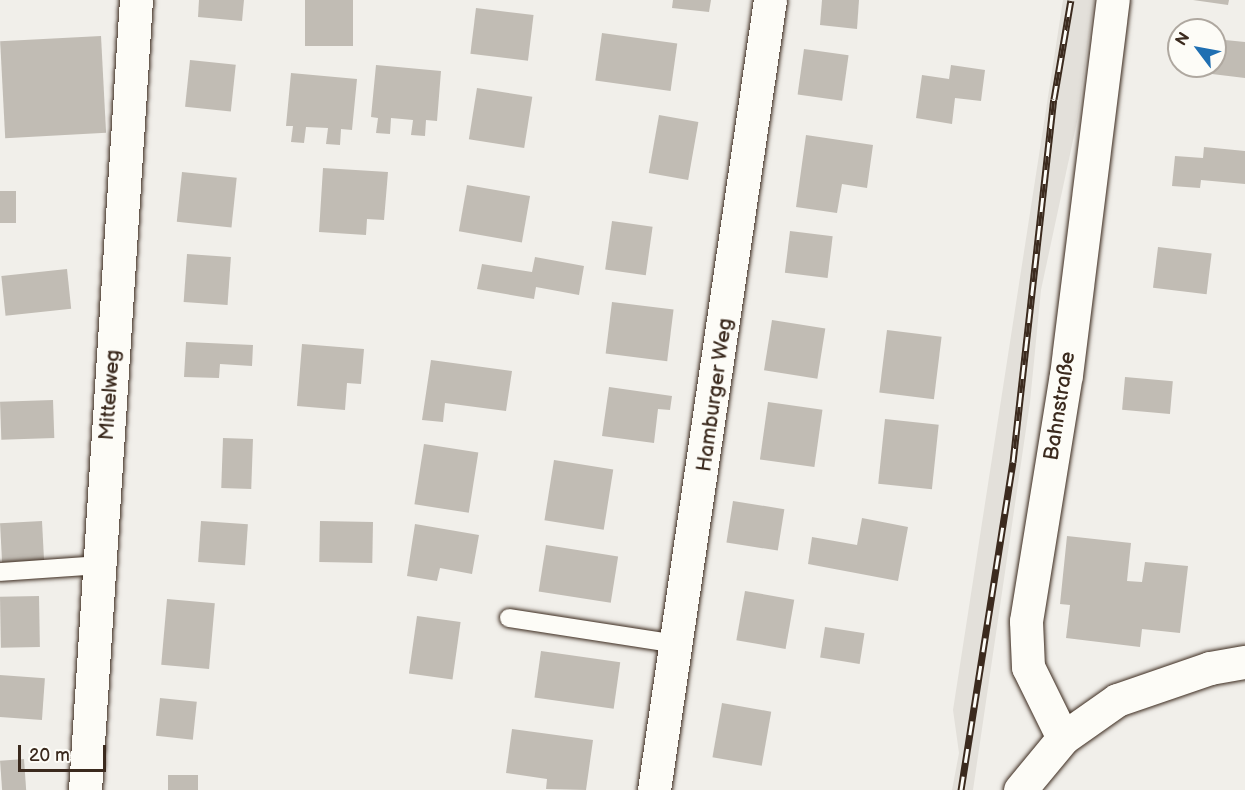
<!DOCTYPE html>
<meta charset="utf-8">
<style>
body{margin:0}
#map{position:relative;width:1245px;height:790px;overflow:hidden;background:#f1efea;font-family:"Balsamiq Sans",sans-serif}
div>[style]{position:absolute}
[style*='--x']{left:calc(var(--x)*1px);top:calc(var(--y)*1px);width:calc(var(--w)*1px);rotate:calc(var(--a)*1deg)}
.built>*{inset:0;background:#e3e0da}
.building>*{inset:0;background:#c1bcb4;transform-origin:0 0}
.roads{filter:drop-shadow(0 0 2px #3b2a1e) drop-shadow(0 0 2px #3b2a1e)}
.lane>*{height:18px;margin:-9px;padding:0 9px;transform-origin:9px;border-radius:9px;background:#fdfcf7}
.street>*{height:33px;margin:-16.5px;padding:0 16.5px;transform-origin:16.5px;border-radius:16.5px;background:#fdfcf7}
.secondary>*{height:33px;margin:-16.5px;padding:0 16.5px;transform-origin:16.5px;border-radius:16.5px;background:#fdfcf7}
.rail>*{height:7px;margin-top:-3.5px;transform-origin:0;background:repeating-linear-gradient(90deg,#fdfcf7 0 14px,#3b2a1e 0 28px);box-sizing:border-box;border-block:2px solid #3b2a1e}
span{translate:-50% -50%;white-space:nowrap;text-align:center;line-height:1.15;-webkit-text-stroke:4.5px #fdfcf7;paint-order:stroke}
.street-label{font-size:21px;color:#3b2a1e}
.north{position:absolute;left:1167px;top:18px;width:60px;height:60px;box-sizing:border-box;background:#fdfcf7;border:2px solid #afa8a0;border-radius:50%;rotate:302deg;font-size:16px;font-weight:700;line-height:24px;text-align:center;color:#3b2a1e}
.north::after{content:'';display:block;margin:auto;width:21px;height:27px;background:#1f6fb2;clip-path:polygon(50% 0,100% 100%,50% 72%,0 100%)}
.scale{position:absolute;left:18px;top:745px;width:88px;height:27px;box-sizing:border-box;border:3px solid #3b2a1e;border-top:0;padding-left:8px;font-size:18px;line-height:21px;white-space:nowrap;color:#3b2a1e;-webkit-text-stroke:4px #fdfcf7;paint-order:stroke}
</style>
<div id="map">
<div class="built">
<i style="clip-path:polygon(1063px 0,1094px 0,1078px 117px,1041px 290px,1030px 402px,973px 790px,952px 790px,959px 753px,953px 710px)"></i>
</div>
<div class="building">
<i style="clip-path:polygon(199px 0,244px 0,242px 21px,198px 17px)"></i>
<i style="left:305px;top:0;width:48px;height:46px"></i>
<i style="clip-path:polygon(673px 0,711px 0,709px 12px,672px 8px)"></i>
<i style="clip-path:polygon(822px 0,859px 0,857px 29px,820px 25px)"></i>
<i style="clip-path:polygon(1193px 0,1229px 0,1228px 5px)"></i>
<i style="left:476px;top:8px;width:58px;height:46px;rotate:7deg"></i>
<i style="left:602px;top:33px;width:76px;height:48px;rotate:8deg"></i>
<i style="left:101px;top:36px;width:97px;height:101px;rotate:87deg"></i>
<i style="clip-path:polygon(1215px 39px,1245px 42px,1245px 78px,1187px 71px,1187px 66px,1215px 66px)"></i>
<i style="left:804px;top:49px;width:45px;height:46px;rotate:8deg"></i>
<i style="left:190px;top:60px;width:46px;height:47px;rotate:6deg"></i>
<i style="clip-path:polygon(376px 65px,441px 71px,437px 121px,426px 120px,425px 136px,411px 135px,413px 120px,391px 118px,390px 134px,376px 133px,378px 118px,371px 117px)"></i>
<i style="clip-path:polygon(951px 65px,985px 70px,981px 101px,955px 98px,952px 124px,916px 118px,922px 75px,949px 79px)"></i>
<i style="clip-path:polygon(291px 73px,357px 79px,352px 130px,341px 129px,340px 145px,326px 144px,328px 128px,306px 127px,304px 143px,291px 142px,293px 126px,286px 126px)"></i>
<i style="left:477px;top:88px;width:56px;height:52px;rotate:9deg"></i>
<i style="left:659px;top:115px;width:40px;height:59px;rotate:10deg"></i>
<i style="clip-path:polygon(806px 135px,873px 145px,867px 188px,842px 184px,837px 213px,796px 207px)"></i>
<i style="clip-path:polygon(1204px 147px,1245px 151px,1245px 184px,1201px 180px,1200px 188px,1172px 186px,1175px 156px,1203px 158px)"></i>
<i style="clip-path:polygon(323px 168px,388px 172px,384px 220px,367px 219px,366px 235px,319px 232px)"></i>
<i style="left:182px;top:172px;width:55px;height:50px;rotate:6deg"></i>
<i style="left:467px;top:185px;width:64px;height:47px;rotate:10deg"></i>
<i style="left:0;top:191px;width:16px;height:32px"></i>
<i style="left:612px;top:221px;width:41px;height:49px;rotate:8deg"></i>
<i style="left:790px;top:231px;width:43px;height:42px;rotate:7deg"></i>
<i style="left:1158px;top:247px;width:54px;height:41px;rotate:7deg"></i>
<i style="left:187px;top:254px;width:44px;height:48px;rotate:4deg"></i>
<i style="clip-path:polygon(535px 257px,584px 266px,579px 295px,536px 287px,534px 299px,477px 289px,482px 264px,532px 272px)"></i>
<i style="left:67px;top:269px;width:40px;height:66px;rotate:84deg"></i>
<i style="left:612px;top:302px;width:62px;height:52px;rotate:7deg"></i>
<i style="left:772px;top:320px;width:54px;height:51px;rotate:9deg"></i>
<i style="left:887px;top:330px;width:55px;height:63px;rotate:7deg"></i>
<i style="clip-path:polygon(186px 342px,253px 345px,252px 366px,220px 364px,219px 378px,184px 377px)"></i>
<i style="clip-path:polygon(302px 344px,364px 349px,361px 384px,347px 383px,345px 410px,297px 406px)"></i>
<i style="clip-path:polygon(431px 360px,512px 371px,506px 411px,445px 403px,443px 422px,422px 420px)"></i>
<i style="left:1125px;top:377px;width:48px;height:33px;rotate:5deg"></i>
<i style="clip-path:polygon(609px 387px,672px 396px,670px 410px,658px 409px,654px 443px,602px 436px)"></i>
<i style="left:53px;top:400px;width:38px;height:53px;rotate:88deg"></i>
<i style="left:768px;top:402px;width:55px;height:58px;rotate:8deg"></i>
<i style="left:885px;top:419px;width:54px;height:65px;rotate:6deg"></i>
<i style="left:223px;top:438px;width:30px;height:50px;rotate:2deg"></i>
<i style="left:424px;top:444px;width:55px;height:61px;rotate:9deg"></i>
<i style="left:554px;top:460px;width:60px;height:61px;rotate:9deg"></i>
<i style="left:733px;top:501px;width:52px;height:42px;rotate:9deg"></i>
<i style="clip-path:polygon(862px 518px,908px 527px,898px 581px,808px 564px,812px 537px,857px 545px)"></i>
<i style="left:42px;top:521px;width:39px;height:42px;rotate:87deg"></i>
<i style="left:201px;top:521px;width:47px;height:41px;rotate:4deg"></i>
<i style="left:320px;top:521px;width:53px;height:41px;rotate:1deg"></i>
<i style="clip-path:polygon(415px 524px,479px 535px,472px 574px,440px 568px,437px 581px,407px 576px)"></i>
<i style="clip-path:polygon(1067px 536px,1131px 543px,1127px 581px,1142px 582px,1145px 562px,1188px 566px,1180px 633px,1142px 629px,1140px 647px,1066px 638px,1070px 605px,1060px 604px)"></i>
<i style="left:546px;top:545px;width:73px;height:47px;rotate:9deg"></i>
<i style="left:745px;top:591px;width:50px;height:50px;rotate:10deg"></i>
<i style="left:39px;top:596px;width:51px;height:39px;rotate:89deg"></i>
<i style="left:167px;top:599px;width:48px;height:66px;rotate:5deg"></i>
<i style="left:417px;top:616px;width:44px;height:58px;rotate:8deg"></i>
<i style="left:825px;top:627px;width:40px;height:31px;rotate:9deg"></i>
<i style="left:541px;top:651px;width:80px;height:47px;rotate:8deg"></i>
<i style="left:0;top:675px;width:45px;height:42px;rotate:4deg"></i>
<i style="left:160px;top:698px;width:37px;height:38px;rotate:6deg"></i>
<i style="left:722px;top:703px;width:50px;height:55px;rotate:10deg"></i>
<i style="clip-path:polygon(512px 729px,593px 740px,586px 790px,546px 789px,547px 779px,506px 773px)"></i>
<i style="left:24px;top:759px;width:31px;height:24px;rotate:86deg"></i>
<i style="left:168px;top:775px;width:30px;height:15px"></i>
</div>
<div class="roads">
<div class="lane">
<i style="--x:0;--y:572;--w:99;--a:-4"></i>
<i style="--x:509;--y:618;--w:170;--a:8.8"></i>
</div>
<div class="street">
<i style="--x:1063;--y:738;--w:79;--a:-116.2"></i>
<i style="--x:1028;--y:667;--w:46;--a:-92.5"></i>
<i style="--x:1026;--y:621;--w:249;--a:-80.8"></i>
<i style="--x:1066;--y:375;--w:378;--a:-82.9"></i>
<i style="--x:85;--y:790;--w:792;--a:-86.31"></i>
<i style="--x:654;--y:790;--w:798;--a:-81.65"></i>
</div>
<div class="secondary">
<i style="--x:1020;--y:790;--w:67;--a:-50.4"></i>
<i style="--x:1063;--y:738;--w:66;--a:-35.1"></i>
<i style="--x:1117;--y:700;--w:98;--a:-19"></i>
<i style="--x:1210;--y:668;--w:36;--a:-10"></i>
</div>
</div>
<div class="rail">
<i style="--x:961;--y:790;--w:332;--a:-81"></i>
<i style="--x:1013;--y:462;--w:365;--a:-83.6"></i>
<i style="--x:1054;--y:99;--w:100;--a:-80.3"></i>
</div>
<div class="street-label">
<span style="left:110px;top:395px;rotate:-86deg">Mittelweg</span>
<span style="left:715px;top:395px;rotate:-82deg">Hamburger Weg</span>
<span style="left:1060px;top:406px;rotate:-81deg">Bahnstraße</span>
</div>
<div class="north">N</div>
<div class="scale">20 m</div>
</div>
